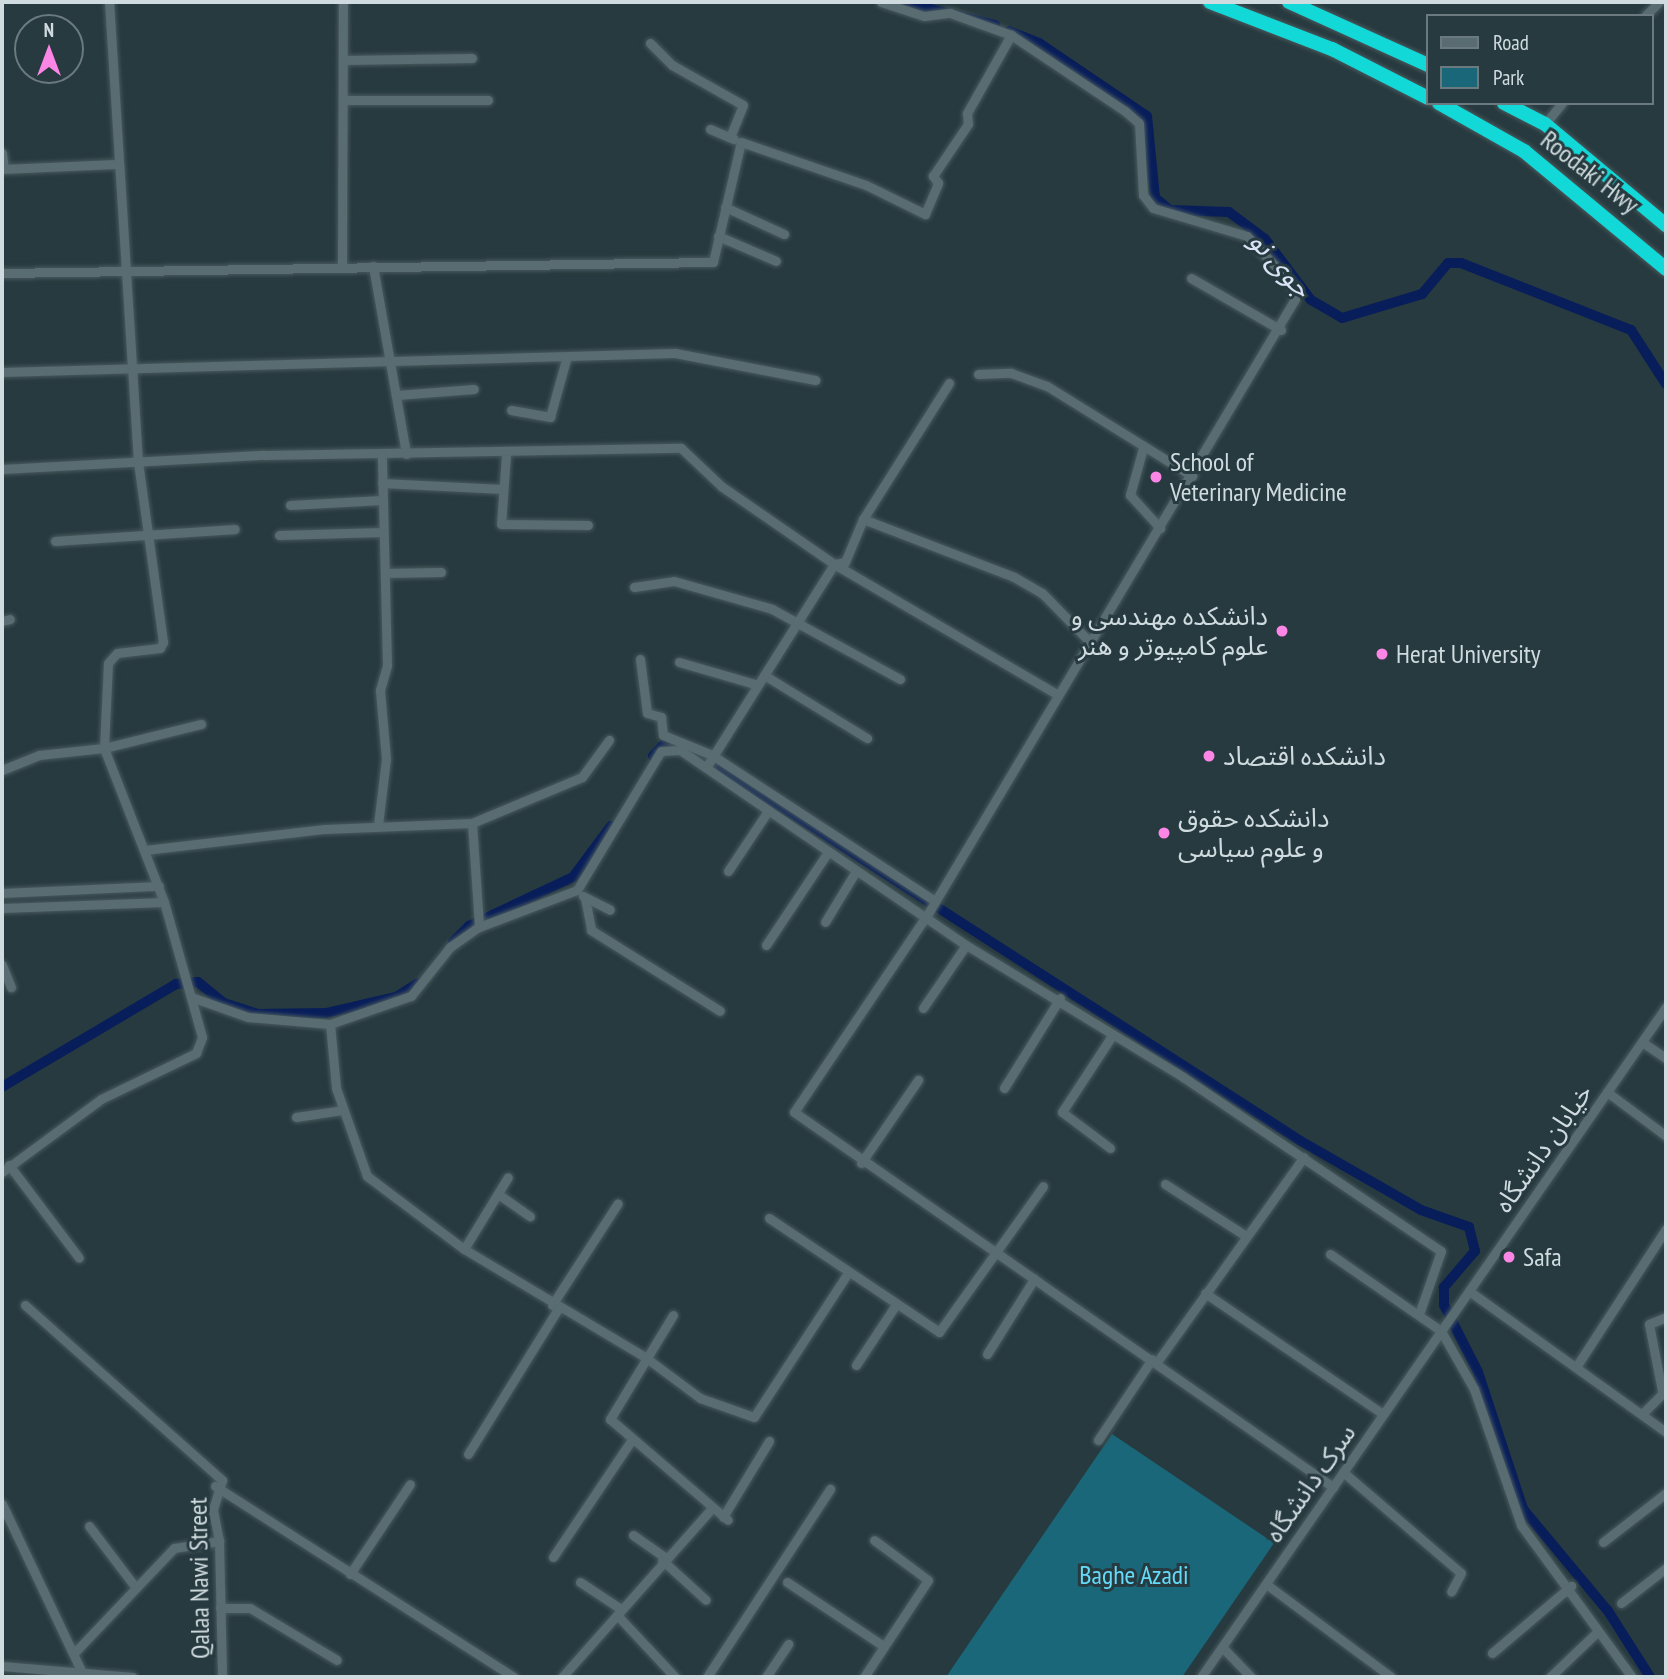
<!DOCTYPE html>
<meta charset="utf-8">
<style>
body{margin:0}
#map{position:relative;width:1668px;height:1679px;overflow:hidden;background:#273a3f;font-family:"PT Sans Narrow","Noto Sans Arabic",sans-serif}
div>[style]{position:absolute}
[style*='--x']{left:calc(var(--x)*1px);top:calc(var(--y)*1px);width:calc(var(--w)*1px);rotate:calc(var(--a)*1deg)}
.green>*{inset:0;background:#1a6779}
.canal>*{height:10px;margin:-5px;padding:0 5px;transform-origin:5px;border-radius:5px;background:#081e5b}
.roads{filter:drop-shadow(0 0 2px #48595d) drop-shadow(0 0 2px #48595d)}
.minor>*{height:9px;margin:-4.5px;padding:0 4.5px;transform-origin:4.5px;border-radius:4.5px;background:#586c72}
.highway>*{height:14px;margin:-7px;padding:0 7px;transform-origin:7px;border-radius:7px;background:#12d8d7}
.dots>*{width:19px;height:19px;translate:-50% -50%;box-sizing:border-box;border:4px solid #273a3f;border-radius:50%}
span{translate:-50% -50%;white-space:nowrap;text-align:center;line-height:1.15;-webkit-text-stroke:6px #273a3f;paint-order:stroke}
.street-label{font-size:26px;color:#cfdbde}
.poi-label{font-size:26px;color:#cfdbde}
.left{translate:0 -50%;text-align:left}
.right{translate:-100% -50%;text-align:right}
.park-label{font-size:26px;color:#64dbf9}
.water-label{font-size:28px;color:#d9e3f6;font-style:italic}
.frame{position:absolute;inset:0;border:4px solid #cfdbde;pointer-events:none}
.legend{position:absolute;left:1426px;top:14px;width:228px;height:91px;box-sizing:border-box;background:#273a3f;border:2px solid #6a7a7f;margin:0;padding:9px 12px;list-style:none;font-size:21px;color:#cfdbde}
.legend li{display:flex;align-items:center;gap:14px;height:35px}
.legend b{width:35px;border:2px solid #6a7a7f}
.north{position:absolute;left:14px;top:14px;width:70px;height:70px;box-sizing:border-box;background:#273a3f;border:2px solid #6a7a7f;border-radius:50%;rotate:0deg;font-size:19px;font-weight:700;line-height:28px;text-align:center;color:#cfdbde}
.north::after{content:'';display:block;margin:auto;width:24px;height:32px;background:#fb86e5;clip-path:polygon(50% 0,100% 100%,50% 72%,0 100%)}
</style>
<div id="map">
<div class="green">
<i style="clip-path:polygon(1112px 1434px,1274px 1543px,1182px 1677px,946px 1677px)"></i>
</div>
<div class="canal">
<i style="--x:903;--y:2;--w:95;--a:14"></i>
<i style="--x:1009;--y:31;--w:32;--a:22"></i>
<i style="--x:1039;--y:43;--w:130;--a:34.1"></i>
<i style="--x:1147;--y:116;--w:82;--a:84.4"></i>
<i style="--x:1155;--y:198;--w:19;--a:39"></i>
<i style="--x:1170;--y:210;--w:59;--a:1.9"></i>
<i style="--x:1229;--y:212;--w:45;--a:36.9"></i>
<i style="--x:1265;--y:239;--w:76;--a:53"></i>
<i style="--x:1311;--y:300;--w:36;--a:30"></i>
<i style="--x:1342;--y:318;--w:84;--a:-16.7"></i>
<i style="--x:1422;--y:294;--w:40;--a:-50"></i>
<i style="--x:1448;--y:263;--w:13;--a:0"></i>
<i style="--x:1461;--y:263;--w:183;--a:21.5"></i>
<i style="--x:1631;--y:330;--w:64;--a:57.1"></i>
<i style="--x:693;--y:750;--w:721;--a:32.76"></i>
<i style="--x:1299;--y:1140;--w:141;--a:29.8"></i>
<i style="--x:1421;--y:1210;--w:51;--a:19.5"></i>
<i style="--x:1469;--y:1227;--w:25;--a:76"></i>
<i style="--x:1475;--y:1251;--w:48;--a:130.7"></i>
<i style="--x:1444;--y:1287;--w:18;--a:90"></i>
<i style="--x:1444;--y:1305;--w:75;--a:63.1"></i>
<i style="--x:1478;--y:1372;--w:144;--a:71.8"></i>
<i style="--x:1523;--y:1509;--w:133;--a:50.2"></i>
<i style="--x:1608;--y:1611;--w:78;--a:57.5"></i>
<i style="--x:653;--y:756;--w:19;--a:-47"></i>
<i style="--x:666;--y:742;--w:14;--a:4"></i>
<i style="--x:453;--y:942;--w:23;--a:-45"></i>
<i style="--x:469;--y:926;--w:115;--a:-25.2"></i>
<i style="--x:573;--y:877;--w:64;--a:-53.3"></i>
<i style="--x:2;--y:1087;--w:202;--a:-30.6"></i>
<i style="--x:176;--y:984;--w:22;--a:-5"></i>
<i style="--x:198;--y:982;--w:33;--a:39"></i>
<i style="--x:224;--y:1003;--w:35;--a:18"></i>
<i style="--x:257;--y:1014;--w:69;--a:-0.8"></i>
<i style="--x:326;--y:1013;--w:72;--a:-12.9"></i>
<i style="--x:396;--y:997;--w:26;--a:-32"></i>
</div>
<div class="roads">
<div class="minor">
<i style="--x:881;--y:2;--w:45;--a:18"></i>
<i style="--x:924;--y:16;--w:26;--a:-7"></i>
<i style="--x:950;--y:13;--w:65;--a:19.8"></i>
<i style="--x:1011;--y:35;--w:137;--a:33.7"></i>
<i style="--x:1125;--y:111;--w:18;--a:41"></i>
<i style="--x:1139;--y:123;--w:72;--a:86.8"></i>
<i style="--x:1143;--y:195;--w:16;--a:52"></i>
<i style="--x:1153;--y:208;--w:98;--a:16.6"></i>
<i style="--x:1247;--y:236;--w:67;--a:46.8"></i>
<i style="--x:1293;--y:285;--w:14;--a:82"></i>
<i style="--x:1295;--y:299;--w:714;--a:120.84"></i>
<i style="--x:929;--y:912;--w:241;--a:124"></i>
<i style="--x:794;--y:1112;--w:657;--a:34.83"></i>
<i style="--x:1645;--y:16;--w:20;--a:-45"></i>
<i style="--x:650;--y:43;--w:31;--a:45"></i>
<i style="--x:672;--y:65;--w:81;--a:29.4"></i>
<i style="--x:743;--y:105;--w:35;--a:112"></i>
<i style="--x:345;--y:60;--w:127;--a:-0.9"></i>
<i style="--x:347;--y:100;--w:141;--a:0"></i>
<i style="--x:1545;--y:124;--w:27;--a:-51"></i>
<i style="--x:710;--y:129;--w:26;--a:23"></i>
<i style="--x:2;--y:153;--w:16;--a:83"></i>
<i style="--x:2;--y:169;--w:114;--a:-2.5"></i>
<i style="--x:725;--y:207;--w:65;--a:24.6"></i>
<i style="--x:718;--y:236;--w:63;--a:23.3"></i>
<i style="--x:342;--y:266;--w:264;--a:-89.8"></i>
<i style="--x:373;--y:266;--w:191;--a:80"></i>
<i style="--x:3;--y:273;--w:710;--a:-0.89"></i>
<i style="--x:713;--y:262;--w:123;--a:-76.9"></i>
<i style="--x:741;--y:142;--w:132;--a:19"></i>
<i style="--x:866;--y:185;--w:66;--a:26.2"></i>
<i style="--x:925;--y:214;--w:34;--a:-67"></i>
<i style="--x:938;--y:183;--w:9;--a:-126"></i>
<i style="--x:933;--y:176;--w:63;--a:-56.1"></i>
<i style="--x:968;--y:124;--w:11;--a:-95"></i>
<i style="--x:967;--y:113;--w:90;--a:-60.6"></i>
<i style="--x:1191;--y:278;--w:104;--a:30"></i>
<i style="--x:2;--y:372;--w:673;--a:-1.62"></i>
<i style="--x:675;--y:353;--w:143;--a:10.9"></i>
<i style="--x:978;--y:374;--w:33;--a:-2"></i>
<i style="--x:1011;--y:373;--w:38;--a:20"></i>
<i style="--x:1047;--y:386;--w:171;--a:31.8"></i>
<i style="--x:397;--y:395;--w:77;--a:-4.5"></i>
<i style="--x:511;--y:410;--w:40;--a:10"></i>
<i style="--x:550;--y:417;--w:63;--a:-74.4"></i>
<i style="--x:1143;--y:448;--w:49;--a:105.5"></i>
<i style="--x:1130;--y:495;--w:45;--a:47.7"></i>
<i style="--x:506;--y:455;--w:69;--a:94.1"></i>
<i style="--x:501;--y:524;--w:87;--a:0.7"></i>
<i style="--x:2;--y:469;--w:262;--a:-3.1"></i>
<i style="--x:264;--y:455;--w:417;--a:-1"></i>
<i style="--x:681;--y:448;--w:55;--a:43.5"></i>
<i style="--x:721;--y:486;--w:137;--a:34.6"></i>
<i style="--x:834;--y:564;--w:259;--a:30.3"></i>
<i style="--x:382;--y:483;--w:121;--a:2.8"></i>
<i style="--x:290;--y:505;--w:92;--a:-3.1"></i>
<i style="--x:863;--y:519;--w:162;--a:21"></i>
<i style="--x:1014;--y:577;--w:32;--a:30"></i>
<i style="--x:1042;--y:593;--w:69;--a:45.6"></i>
<i style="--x:279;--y:535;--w:103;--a:-1.7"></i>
<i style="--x:55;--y:541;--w:180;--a:-3.8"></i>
<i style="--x:385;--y:573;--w:56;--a:-1"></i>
<i style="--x:634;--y:587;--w:40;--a:-8.5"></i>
<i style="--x:674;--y:581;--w:102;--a:15.9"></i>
<i style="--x:772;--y:609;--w:146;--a:28.7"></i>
<i style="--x:2;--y:621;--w:8;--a:-14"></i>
<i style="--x:640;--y:659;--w:54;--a:82.6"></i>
<i style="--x:647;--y:713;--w:15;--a:16"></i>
<i style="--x:661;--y:717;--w:18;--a:84"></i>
<i style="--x:663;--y:735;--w:53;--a:22.2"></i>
<i style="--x:712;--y:755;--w:267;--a:33.2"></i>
<i style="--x:679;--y:662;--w:82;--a:16.2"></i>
<i style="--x:764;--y:675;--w:121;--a:31.5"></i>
<i style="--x:707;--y:766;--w:239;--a:-57.8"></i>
<i style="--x:834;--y:564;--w:11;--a:-10"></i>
<i style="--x:845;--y:562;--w:47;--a:-67.3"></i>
<i style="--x:863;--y:519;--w:161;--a:-57.7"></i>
<i style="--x:2;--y:770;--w:40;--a:-22"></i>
<i style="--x:39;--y:755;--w:65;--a:-6.1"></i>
<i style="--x:104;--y:748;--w:100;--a:-13.9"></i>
<i style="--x:472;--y:823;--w:104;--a:86.1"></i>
<i style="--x:378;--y:825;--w:66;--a:-83.1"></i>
<i style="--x:386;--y:759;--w:69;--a:-95"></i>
<i style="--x:380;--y:690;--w:26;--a:-74"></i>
<i style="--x:387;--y:665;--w:210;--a:-91.4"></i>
<i style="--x:145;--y:850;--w:181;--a:-6.7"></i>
<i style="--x:325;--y:829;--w:147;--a:-2.3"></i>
<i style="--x:472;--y:823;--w:119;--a:-22.7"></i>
<i style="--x:582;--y:777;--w:46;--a:-53.9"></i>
<i style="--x:728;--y:871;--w:72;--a:-56.3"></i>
<i style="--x:577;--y:890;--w:162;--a:-58.9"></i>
<i style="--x:661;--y:751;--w:19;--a:-3"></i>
<i style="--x:680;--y:750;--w:346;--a:34.3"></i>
<i style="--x:966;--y:945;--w:254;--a:31.3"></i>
<i style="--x:1183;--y:1077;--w:311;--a:34"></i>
<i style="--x:1441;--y:1251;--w:67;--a:109.2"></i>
<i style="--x:2;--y:893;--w:157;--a:-2.6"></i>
<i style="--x:583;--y:896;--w:30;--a:27"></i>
<i style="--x:585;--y:898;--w:33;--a:79"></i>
<i style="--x:591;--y:930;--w:152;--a:32.1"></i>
<i style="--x:2;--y:908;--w:162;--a:-2.1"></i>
<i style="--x:825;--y:922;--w:60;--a:-58.7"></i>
<i style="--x:766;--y:945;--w:112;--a:-56.3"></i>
<i style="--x:2;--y:965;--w:24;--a:68"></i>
<i style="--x:194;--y:998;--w:57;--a:19.4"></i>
<i style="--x:248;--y:1017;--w:82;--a:4.9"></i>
<i style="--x:330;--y:1024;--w:86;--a:-19.1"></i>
<i style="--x:411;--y:996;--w:63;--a:-51.5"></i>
<i style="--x:450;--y:947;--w:35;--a:-35"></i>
<i style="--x:479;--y:927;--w:105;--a:-20.7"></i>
<i style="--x:923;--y:1008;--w:76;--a:-55.7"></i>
<i style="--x:330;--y:1024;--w:64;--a:84.6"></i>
<i style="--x:336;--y:1088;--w:93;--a:70.6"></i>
<i style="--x:367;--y:1176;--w:121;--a:37"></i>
<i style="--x:464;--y:1249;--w:211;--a:30.8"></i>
<i style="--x:645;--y:1357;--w:69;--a:36.7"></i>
<i style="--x:700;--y:1398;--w:57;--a:19.4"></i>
<i style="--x:754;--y:1417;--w:172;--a:-56.9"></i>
<i style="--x:1642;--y:1042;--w:29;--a:34"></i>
<i style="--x:1004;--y:1088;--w:106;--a:-58.1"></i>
<i style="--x:1607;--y:1092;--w:74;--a:36.7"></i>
<i style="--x:296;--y:1117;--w:48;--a:-8.5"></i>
<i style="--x:1110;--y:1148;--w:60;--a:-143.1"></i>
<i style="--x:1062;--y:1112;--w:93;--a:-56.8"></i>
<i style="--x:861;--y:1163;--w:101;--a:-55.5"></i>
<i style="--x:9;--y:1165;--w:116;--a:53"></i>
<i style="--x:2;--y:1172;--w:123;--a:-36.4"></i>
<i style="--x:101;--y:1099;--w:106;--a:-25.8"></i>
<i style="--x:196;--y:1053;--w:17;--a:-69"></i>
<i style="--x:202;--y:1037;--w:140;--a:-105.7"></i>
<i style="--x:164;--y:902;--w:165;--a:-111.3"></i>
<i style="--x:104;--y:748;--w:85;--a:-87.3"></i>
<i style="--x:108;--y:663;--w:13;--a:-48"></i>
<i style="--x:117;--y:653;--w:43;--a:-6.6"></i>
<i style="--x:160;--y:648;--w:7;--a:-63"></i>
<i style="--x:163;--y:642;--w:182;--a:-97.9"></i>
<i style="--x:138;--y:462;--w:461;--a:-93.6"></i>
<i style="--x:1165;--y:1184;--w:96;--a:32.7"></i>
<i style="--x:498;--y:1194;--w:39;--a:35"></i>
<i style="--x:769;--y:1218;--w:205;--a:33.8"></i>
<i style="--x:939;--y:1332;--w:179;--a:-54.5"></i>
<i style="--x:464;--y:1249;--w:84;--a:-58.6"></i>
<i style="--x:1330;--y:1254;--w:135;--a:34.7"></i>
<i style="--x:1441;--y:1331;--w:67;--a:60.4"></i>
<i style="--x:1474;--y:1389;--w:144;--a:70.9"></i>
<i style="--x:1521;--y:1525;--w:188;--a:53.9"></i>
<i style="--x:1469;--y:1291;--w:242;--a:35.6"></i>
<i style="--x:1205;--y:1293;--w:215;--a:34.2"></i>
<i style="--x:25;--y:1305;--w:264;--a:41.6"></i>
<i style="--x:222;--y:1480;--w:31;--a:107"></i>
<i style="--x:213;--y:1510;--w:32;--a:79"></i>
<i style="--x:219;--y:1541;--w:136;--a:88.7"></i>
<i style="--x:552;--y:1305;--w:121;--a:-57.1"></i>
<i style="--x:673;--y:1315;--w:122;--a:121.2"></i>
<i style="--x:610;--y:1419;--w:155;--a:40.6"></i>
<i style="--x:987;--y:1354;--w:89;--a:-57.9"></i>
<i style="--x:1157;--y:1362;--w:252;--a:-54.4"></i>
<i style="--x:856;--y:1365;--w:71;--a:-56.5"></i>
<i style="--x:1576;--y:1367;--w:165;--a:-56.9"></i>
<i style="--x:1662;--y:1391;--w:68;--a:-101"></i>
<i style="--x:1649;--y:1324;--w:18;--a:-22"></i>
<i style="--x:1642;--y:1414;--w:33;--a:-45"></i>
<i style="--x:1098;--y:1440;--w:97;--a:-56.3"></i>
<i style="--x:468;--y:1454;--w:171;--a:-58.2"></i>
<i style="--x:1343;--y:1472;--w:155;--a:40.6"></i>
<i style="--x:1461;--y:1573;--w:21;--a:118"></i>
<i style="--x:215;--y:1486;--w:355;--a:32.6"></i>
<i style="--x:2;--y:1504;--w:184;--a:64.6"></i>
<i style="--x:723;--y:1517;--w:89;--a:-58.8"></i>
<i style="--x:89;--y:1526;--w:73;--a:52.8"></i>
<i style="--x:633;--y:1535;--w:38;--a:35"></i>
<i style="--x:1603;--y:1542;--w:80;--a:-37.9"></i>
<i style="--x:553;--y:1557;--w:140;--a:-56.1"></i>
<i style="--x:662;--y:1560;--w:59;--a:42.3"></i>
<i style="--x:350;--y:1574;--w:108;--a:-56.3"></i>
<i style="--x:580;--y:1582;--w:49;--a:33.4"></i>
<i style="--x:787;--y:1582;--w:114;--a:33.6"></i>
<i style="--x:1266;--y:1584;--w:156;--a:36.6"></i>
<i style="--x:1621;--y:1603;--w:57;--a:-37.9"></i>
<i style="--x:220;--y:1608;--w:30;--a:0"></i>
<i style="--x:250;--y:1608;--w:101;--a:30.9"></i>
<i style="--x:617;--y:1615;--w:85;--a:46.9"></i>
<i style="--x:1222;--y:1647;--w:42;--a:46"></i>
<i style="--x:76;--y:1651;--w:142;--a:-46.4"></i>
<i style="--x:174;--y:1548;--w:46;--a:-8.8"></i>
<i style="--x:1492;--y:1653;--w:104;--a:-40.3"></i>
<i style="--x:2;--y:1666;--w:131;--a:4.8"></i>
<i style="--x:562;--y:1677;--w:226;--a:-48.4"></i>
<i style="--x:707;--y:1677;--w:225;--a:-56.8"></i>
<i style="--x:766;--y:1677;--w:40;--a:-56"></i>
<i style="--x:864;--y:1677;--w:116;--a:-56.6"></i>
<i style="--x:928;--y:1580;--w:67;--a:-143.5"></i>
<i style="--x:1201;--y:1677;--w:816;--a:-55.24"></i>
<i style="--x:1550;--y:1677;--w:64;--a:-43.7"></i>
</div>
<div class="highway">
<i style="--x:1210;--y:2;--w:131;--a:21.1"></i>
<i style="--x:1332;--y:49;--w:108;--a:27"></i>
<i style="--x:1289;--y:2;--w:153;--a:24.4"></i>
<i style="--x:1439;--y:103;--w:98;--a:29.5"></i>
<i style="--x:1524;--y:151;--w:185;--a:39.7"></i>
<i style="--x:1504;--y:103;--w:46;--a:27.1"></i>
<i style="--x:1545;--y:124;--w:158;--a:39.9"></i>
</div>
</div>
<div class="dots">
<i style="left:1156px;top:477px;background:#fb86e5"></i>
<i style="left:1282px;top:631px;background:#fb86e5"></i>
<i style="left:1382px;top:654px;background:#fb86e5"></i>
<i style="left:1209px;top:756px;background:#fb86e5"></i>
<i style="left:1164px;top:833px;background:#fb86e5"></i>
<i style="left:1509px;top:1257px;background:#fb86e5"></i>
</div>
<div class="street-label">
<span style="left:1590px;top:172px;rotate:38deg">Roodaki Hwy</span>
<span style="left:1543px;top:1148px;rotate:-55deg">خیابان دانشگاه</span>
<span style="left:1310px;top:1483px;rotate:-55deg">سرک دانشگاه</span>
<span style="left:199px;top:1578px;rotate:-91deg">Qalaa Nawi Street</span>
</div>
<div class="poi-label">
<span class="left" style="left:1170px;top:477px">School of<br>Veterinary Medicine</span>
<span class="right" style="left:1268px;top:631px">دانشکده مهندسی و<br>علوم کامپیوتر و هنر</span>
<span class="left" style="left:1396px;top:654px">Herat University</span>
<span class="left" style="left:1223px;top:756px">دانشکده اقتصاد</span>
<span class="left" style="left:1178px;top:833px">دانشکده حقوق<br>و علوم سیاسی</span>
<span class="left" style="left:1523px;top:1257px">Safa</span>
</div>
<div class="park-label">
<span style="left:1134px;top:1575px">Baghe Azadi</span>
</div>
<div class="water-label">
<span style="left:1281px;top:264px;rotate:48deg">جوی نو</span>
</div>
<div class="frame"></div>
<ul class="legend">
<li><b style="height:9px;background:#586c72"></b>Road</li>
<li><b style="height:19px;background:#1a6779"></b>Park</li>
</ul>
<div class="north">N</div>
</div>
